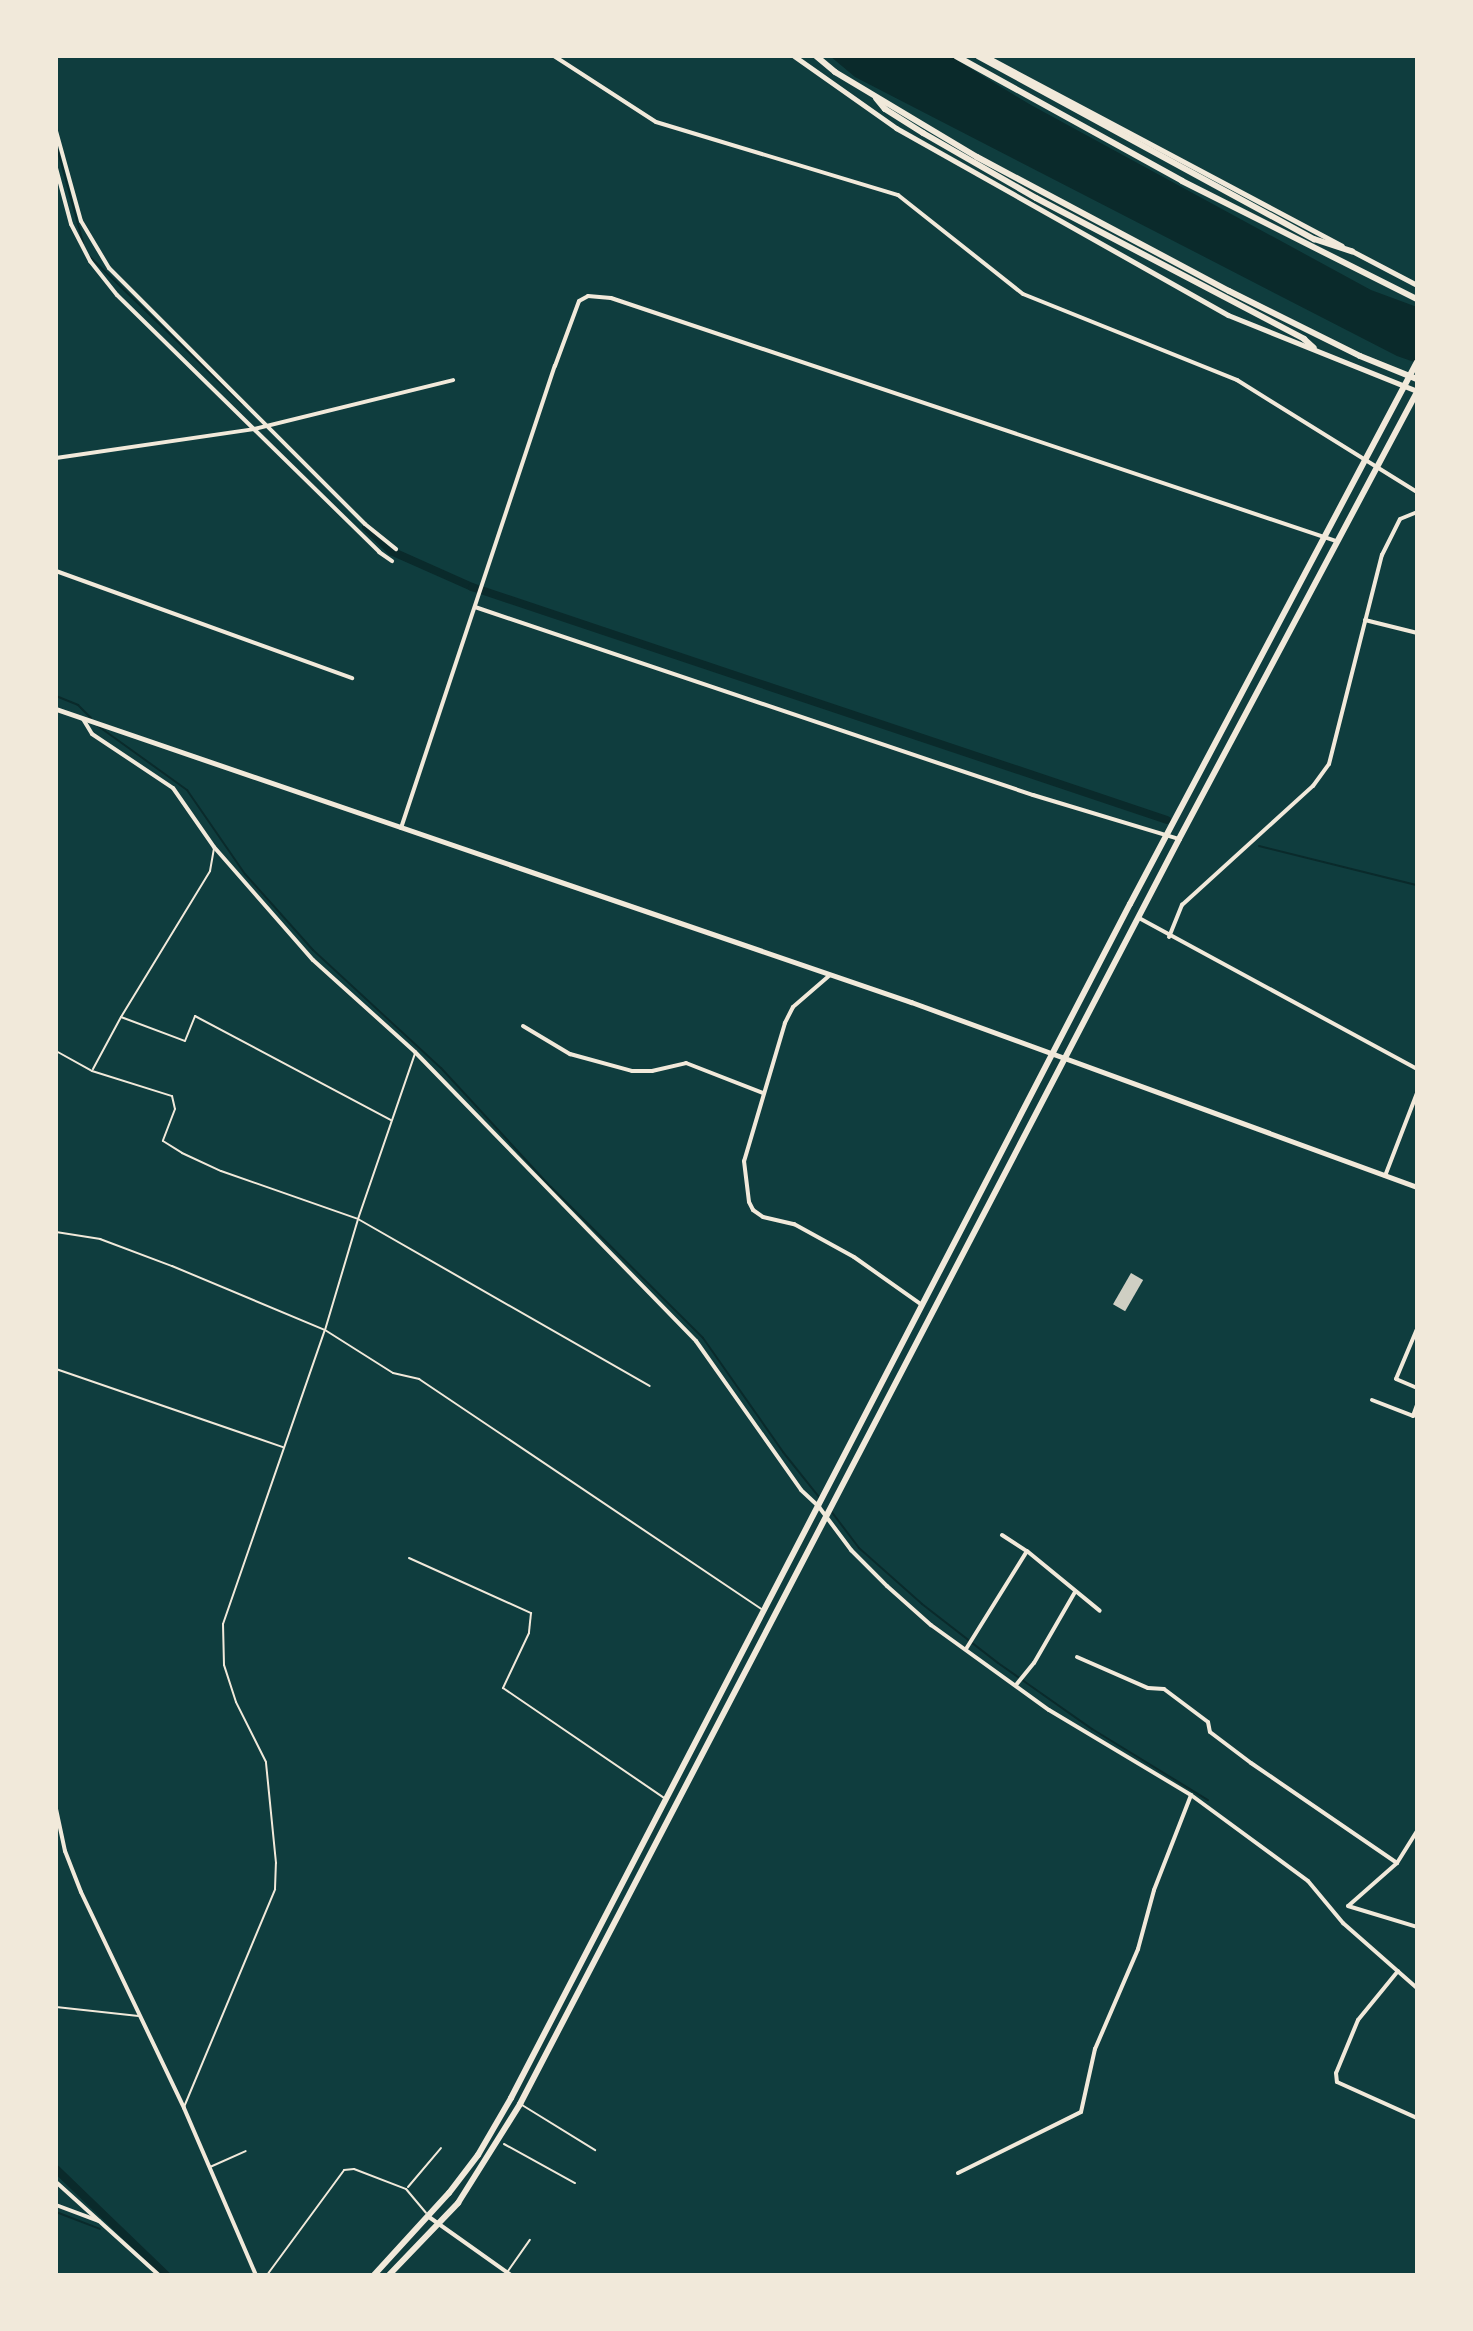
<!DOCTYPE html>
<style>
body{margin:0}
#map{position:relative;width:1473px;height:2331px;overflow:hidden;background:#0f3d3e;font-family:Signika,sans-serif}
div>[style]{position:absolute}
[style*='--x']{left:calc(var(--x)*1px);top:calc(var(--y)*1px);width:calc(var(--w)*1px);rotate:calc(var(--a)*1deg)}
.water>*{inset:0;background:#0a2a2b}
.stream>*{height:2px;margin:-1px;padding:0 1px;transform-origin:1px;border-radius:1px;background:#0a2a2b}
.canal>*{height:8px;margin:-4px;padding:0 4px;transform-origin:4px;border-radius:4px;background:#0a2a2b}
.building>*{inset:0;background:#cfcfc3;transform-origin:0 0}
.path>*{height:2px;margin:-1px;padding:0 1px;transform-origin:1px;border-radius:1px;background:#f1e9da}
.service>*{height:2px;margin:-1px;padding:0 1px;transform-origin:1px;border-radius:1px;background:#f1e9da}
.minor>*{height:4px;margin:-2px;padding:0 2px;transform-origin:2px;border-radius:2px;background:#f1e9da}
.tertiary>*{height:4px;margin:-2px;padding:0 2px;transform-origin:2px;border-radius:2px;background:#f1e9da}
.secondary>*{height:5px;margin:-2.5px;padding:0 2.5px;transform-origin:2.5px;border-radius:2.5px;background:#f1e9da}
.primary>*{height:6px;margin:-3px;padding:0 3px;transform-origin:3px;border-radius:3px;background:#f1e9da}
.trunk>*{height:6px;margin:-3px;padding:0 3px;transform-origin:3px;border-radius:3px;background:#f1e9da}
span{translate:-50% -50%;white-space:nowrap;text-align:center;line-height:1.15;-webkit-text-stroke:8px #f1e9da;paint-order:stroke}
.frame{position:absolute;inset:0;border:58px solid #f1e9da;pointer-events:none}
</style>
<div id="map">
<div class="water">
<i style="clip-path:polygon(830px 56px,950px 56px,1031px 105px,1371px 290px,1417px 307px,1417px 363px,1397px 356px,855px 77px)"></i>
</div>
<div class="stream">
<i style="--x:56;--y:144;--w:103;--a:74.7"></i>
<i style="--x:89;--y:256;--w:213;--a:44"></i>
<i style="--x:56;--y:696;--w:24;--a:22"></i>
<i style="--x:78;--y:705;--w:18;--a:45"></i>
<i style="--x:98;--y:726;--w:110;--a:35.7"></i>
<i style="--x:187;--y:790;--w:102;--a:55.4"></i>
<i style="--x:245;--y:874;--w:102;--a:48.2"></i>
<i style="--x:313;--y:950;--w:174;--a:42.7"></i>
<i style="--x:441;--y:1068;--w:162;--a:47.3"></i>
<i style="--x:551;--y:1187;--w:214;--a:44.8"></i>
<i style="--x:703;--y:1338;--w:139;--a:54.9"></i>
<i style="--x:783;--y:1452;--w:58;--a:51.3"></i>
<i style="--x:1259;--y:846;--w:163;--a:13.9"></i>
<i style="--x:831;--y:1511;--w:46;--a:52.9"></i>
<i style="--x:859;--y:1548;--w:84;--a:41.6"></i>
<i style="--x:922;--y:1604;--w:96;--a:37.8"></i>
<i style="--x:998;--y:1663;--w:115;--a:35.1"></i>
<i style="--x:1092;--y:1729;--w:136;--a:31.5"></i>
<i style="--x:56;--y:2212;--w:47;--a:21.1"></i>
<i style="--x:119;--y:2230;--w:1;--a:0"></i>
</div>
<div class="canal">
<i style="--x:366;--y:527;--w:35;--a:44"></i>
<i style="--x:391;--y:551;--w:89;--a:24"></i>
<i style="--x:472;--y:587;--w:733;--a:18.53"></i>
<i style="--x:56;--y:2169;--w:153;--a:43.9"></i>
</div>
<div class="building">
<i style="left:1131px;top:1273px;width:14px;height:36px;rotate:30deg"></i>
</div>
<div class="path">
<i style="--x:504;--y:2144;--w:81;--a:28.8"></i>
</div>
<div class="service">
<i style="--x:121;--y:1017;--w:68;--a:20.6"></i>
<i style="--x:185;--y:1041;--w:27;--a:-68"></i>
<i style="--x:195;--y:1016;--w:222;--a:28"></i>
<i style="--x:56;--y:1051;--w:41;--a:29.1"></i>
<i style="--x:92;--y:1071;--w:84;--a:17.4"></i>
<i style="--x:172;--y:1096;--w:13;--a:77"></i>
<i style="--x:175;--y:1109;--w:34;--a:111"></i>
<i style="--x:163;--y:1141;--w:22;--a:32"></i>
<i style="--x:182;--y:1153;--w:43;--a:24.8"></i>
<i style="--x:221;--y:1171;--w:145;--a:19.3"></i>
<i style="--x:358;--y:1219;--w:336;--a:29.8"></i>
<i style="--x:93;--y:1069;--w:59;--a:-61.7"></i>
<i style="--x:121;--y:1017;--w:171;--a:-58.6"></i>
<i style="--x:210;--y:871;--w:23;--a:-80"></i>
<i style="--x:56;--y:1232;--w:45;--a:9"></i>
<i style="--x:100;--y:1239;--w:77;--a:20.6"></i>
<i style="--x:172;--y:1266;--w:166;--a:22.7"></i>
<i style="--x:325;--y:1330;--w:80;--a:32.3"></i>
<i style="--x:393;--y:1373;--w:27;--a:13"></i>
<i style="--x:419;--y:1379;--w:412;--a:33.9"></i>
<i style="--x:56;--y:1369;--w:240;--a:19"></i>
<i style="--x:409;--y:1558;--w:134;--a:24.3"></i>
<i style="--x:531;--y:1613;--w:20;--a:96"></i>
<i style="--x:529;--y:1633;--w:61;--a:115.3"></i>
<i style="--x:503;--y:1688;--w:194;--a:34.3"></i>
<i style="--x:56;--y:2007;--w:83;--a:6.2"></i>
<i style="--x:522;--y:2105;--w:86;--a:31.7"></i>
<i style="--x:184;--y:2107;--w:236;--a:-67.3"></i>
<i style="--x:275;--y:1889;--w:26;--a:-88"></i>
<i style="--x:276;--y:1863;--w:101;--a:-95.7"></i>
<i style="--x:266;--y:1762;--w:67;--a:-116.6"></i>
<i style="--x:236;--y:1702;--w:39;--a:-108"></i>
<i style="--x:224;--y:1665;--w:41;--a:-91.4"></i>
<i style="--x:223;--y:1624;--w:311;--a:-70.9"></i>
<i style="--x:325;--y:1330;--w:116;--a:-73.4"></i>
<i style="--x:358;--y:1219;--w:176;--a:-71"></i>
<i style="--x:210;--y:2167;--w:39;--a:-24"></i>
<i style="--x:408;--y:2187;--w:51;--a:-49.8"></i>
<i style="--x:508;--y:2271;--w:38;--a:-55"></i>
<i style="--x:267;--y:2275;--w:130;--a:-53.7"></i>
<i style="--x:344;--y:2170;--w:10;--a:-6"></i>
<i style="--x:354;--y:2169;--w:56;--a:21"></i>
<i style="--x:406;--y:2189;--w:31;--a:50"></i>
</div>
<div class="minor">
<i style="--x:554;--y:56;--w:121;--a:32.9"></i>
<i style="--x:656;--y:122;--w:253;--a:16.8"></i>
<i style="--x:898;--y:195;--w:159;--a:38.4"></i>
<i style="--x:1023;--y:294;--w:231;--a:21.9"></i>
<i style="--x:1237;--y:380;--w:212;--a:31.9"></i>
<i style="--x:56;--y:131;--w:93;--a:74.5"></i>
<i style="--x:81;--y:221;--w:55;--a:59.2"></i>
<i style="--x:109;--y:268;--w:362;--a:45"></i>
<i style="--x:365;--y:524;--w:40;--a:39"></i>
<i style="--x:56;--y:168;--w:58;--a:75"></i>
<i style="--x:71;--y:224;--w:42;--a:62.8"></i>
<i style="--x:90;--y:261;--w:43;--a:51.5"></i>
<i style="--x:117;--y:295;--w:367;--a:44.4"></i>
<i style="--x:379;--y:552;--w:16;--a:35"></i>
<i style="--x:56;--y:458;--w:200;--a:-8.3"></i>
<i style="--x:254;--y:429;--w:205;--a:-13.8"></i>
<i style="--x:56;--y:571;--w:315;--a:19.9"></i>
<i style="--x:475;--y:607;--w:589;--a:18.62"></i>
<i style="--x:1033;--y:795;--w:152;--a:16.8"></i>
<i style="--x:1365;--y:620;--w:54;--a:14"></i>
<i style="--x:83;--y:719;--w:17;--a:59"></i>
<i style="--x:92;--y:734;--w:97;--a:33.7"></i>
<i style="--x:173;--y:788;--w:72;--a:55.2"></i>
<i style="--x:214;--y:847;--w:150;--a:48.8"></i>
<i style="--x:313;--y:960;--w:137;--a:42"></i>
<i style="--x:415;--y:1052;--w:403;--a:45.8"></i>
<i style="--x:696;--y:1341;--w:182;--a:54.8"></i>
<i style="--x:801;--y:1490;--w:25;--a:43"></i>
<i style="--x:819;--y:1507;--w:54;--a:53.3"></i>
<i style="--x:851;--y:1550;--w:51;--a:45"></i>
<i style="--x:887;--y:1586;--w:59;--a:41.6"></i>
<i style="--x:931;--y:1625;--w:145;--a:35.8"></i>
<i style="--x:1049;--y:1710;--w:165;--a:30.9"></i>
<i style="--x:1191;--y:1795;--w:145;--a:36.3"></i>
<i style="--x:1308;--y:1881;--w:55;--a:50.2"></i>
<i style="--x:1343;--y:1923;--w:98;--a:41.3"></i>
<i style="--x:401;--y:828;--w:487;--a:-71.6"></i>
<i style="--x:555;--y:366;--w:69;--a:-69.7"></i>
<i style="--x:579;--y:301;--w:10;--a:-29"></i>
<i style="--x:588;--y:296;--w:23;--a:5"></i>
<i style="--x:611;--y:298;--w:765;--a:18.53"></i>
<i style="--x:1139;--y:918;--w:316;--a:28.5"></i>
<i style="--x:1169;--y:937;--w:35;--a:-68"></i>
<i style="--x:1182;--y:905;--w:177;--a:-42.3"></i>
<i style="--x:1313;--y:786;--w:27;--a:-54"></i>
<i style="--x:1329;--y:764;--w:216;--a:-75.8"></i>
<i style="--x:1382;--y:555;--w:40;--a:-63.4"></i>
<i style="--x:1400;--y:519;--w:18;--a:-22"></i>
<i style="--x:830;--y:975;--w:49;--a:139.1"></i>
<i style="--x:793;--y:1007;--w:18;--a:117"></i>
<i style="--x:785;--y:1023;--w:144;--a:106.5"></i>
<i style="--x:744;--y:1161;--w:41;--a:83"></i>
<i style="--x:749;--y:1202;--w:9;--a:63"></i>
<i style="--x:753;--y:1210;--w:12;--a:35"></i>
<i style="--x:763;--y:1217;--w:32;--a:13"></i>
<i style="--x:794;--y:1224;--w:68;--a:28.8"></i>
<i style="--x:854;--y:1257;--w:83;--a:35.2"></i>
<i style="--x:523;--y:1026;--w:55;--a:30.8"></i>
<i style="--x:570;--y:1054;--w:64;--a:15.3"></i>
<i style="--x:632;--y:1071;--w:20;--a:0"></i>
<i style="--x:652;--y:1071;--w:35;--a:-13"></i>
<i style="--x:686;--y:1063;--w:83;--a:21.3"></i>
<i style="--x:1385;--y:1176;--w:89;--a:-68.9"></i>
<i style="--x:1417;--y:1329;--w:54;--a:112.8"></i>
<i style="--x:1396;--y:1379;--w:23;--a:23"></i>
<i style="--x:1372;--y:1400;--w:44;--a:21.3"></i>
<i style="--x:1413;--y:1416;--w:12;--a:-70"></i>
<i style="--x:1002;--y:1535;--w:30;--a:33"></i>
<i style="--x:1027;--y:1551;--w:94;--a:39.4"></i>
<i style="--x:966;--y:1649;--w:115;--a:-58.1"></i>
<i style="--x:1077;--y:1657;--w:77;--a:23.6"></i>
<i style="--x:1148;--y:1688;--w:16;--a:4"></i>
<i style="--x:1164;--y:1689;--w:55;--a:36.9"></i>
<i style="--x:1208;--y:1722;--w:10;--a:79"></i>
<i style="--x:1210;--y:1732;--w:51;--a:37.1"></i>
<i style="--x:1251;--y:1763;--w:177;--a:34.4"></i>
<i style="--x:1016;--y:1685;--w:28;--a:-51"></i>
<i style="--x:1034;--y:1663;--w:82;--a:-60"></i>
<i style="--x:1417;--y:1831;--w:38;--a:122"></i>
<i style="--x:1397;--y:1863;--w:65;--a:138.7"></i>
<i style="--x:1348;--y:1906;--w:72;--a:16.9"></i>
<i style="--x:1398;--y:1971;--w:63;--a:129.2"></i>
<i style="--x:1358;--y:2020;--w:57;--a:112.5"></i>
<i style="--x:1336;--y:2073;--w:9;--a:84"></i>
<i style="--x:1337;--y:2082;--w:88;--a:24.2"></i>
<i style="--x:958;--y:2173;--w:137;--a:-26.4"></i>
<i style="--x:1081;--y:2112;--w:65;--a:-77.5"></i>
<i style="--x:1095;--y:2049;--w:109;--a:-66.7"></i>
<i style="--x:1138;--y:1949;--w:61;--a:-74.8"></i>
<i style="--x:1154;--y:1890;--w:102;--a:-68.7"></i>
<i style="--x:56;--y:2205;--w:46;--a:20.4"></i>
<i style="--x:429;--y:2217;--w:100;--a:35.3"></i>
</div>
<div class="tertiary">
<i style="--x:56;--y:1809;--w:43;--a:77.9"></i>
<i style="--x:65;--y:1851;--w:44;--a:68.7"></i>
<i style="--x:81;--y:1892;--w:239;--a:64.5"></i>
<i style="--x:184;--y:2108;--w:182;--a:66.7"></i>
<i style="--x:56;--y:2182;--w:139;--a:42.1"></i>
</div>
<div class="secondary">
<i style="--x:794;--y:56;--w:125;--a:35.2"></i>
<i style="--x:896;--y:128;--w:381;--a:29.4"></i>
<i style="--x:1228;--y:315;--w:204;--a:21.9"></i>
<i style="--x:985;--y:56;--w:404;--a:28"></i>
<i style="--x:1350;--y:250;--w:76;--a:27.6"></i>
<i style="--x:56;--y:709;--w:904;--a:18.92"></i>
<i style="--x:911;--y:1002;--w:539;--a:20.08"></i>
</div>
<div class="primary">
<i style="--x:374;--y:2275;--w:111;--a:-47.6"></i>
<i style="--x:449;--y:2193;--w:48;--a:-52.7"></i>
<i style="--x:478;--y:2155;--w:66;--a:-59.9"></i>
<i style="--x:511;--y:2098;--w:1345;--a:-62.6"></i>
<i style="--x:1130;--y:904;--w:613;--a:-62.1"></i>
<i style="--x:389;--y:2275;--w:100;--a:-46.2"></i>
<i style="--x:458;--y:2203;--w:117;--a:-57.9"></i>
<i style="--x:520;--y:2104;--w:1426;--a:-62.48"></i>
<i style="--x:1179;--y:839;--w:506;--a:-61.97"></i>
</div>
<div class="trunk">
<i style="--x:816;--y:56;--w:25;--a:40"></i>
<i style="--x:835;--y:72;--w:165;--a:30.9"></i>
<i style="--x:977;--y:157;--w:285;--a:28"></i>
<i style="--x:1229;--y:291;--w:146;--a:26.4"></i>
<i style="--x:1360;--y:356;--w:61;--a:22"></i>
<i style="--x:956;--y:56;--w:258;--a:28.9"></i>
<i style="--x:1182;--y:181;--w:263;--a:26.7"></i>
<i style="--x:978;--y:56;--w:383;--a:28.6"></i>
<i style="--x:1314;--y:239;--w:40;--a:18"></i>
<i style="--x:876;--y:98;--w:14;--a:51"></i>
<i style="--x:885;--y:109;--w:45;--a:32.3"></i>
<i style="--x:923;--y:133;--w:130;--a:29.9"></i>
<i style="--x:1036;--y:198;--w:303;--a:27.7"></i>
<i style="--x:1304;--y:339;--w:13;--a:42"></i>
</div>
<div class="frame"></div>
</div>
